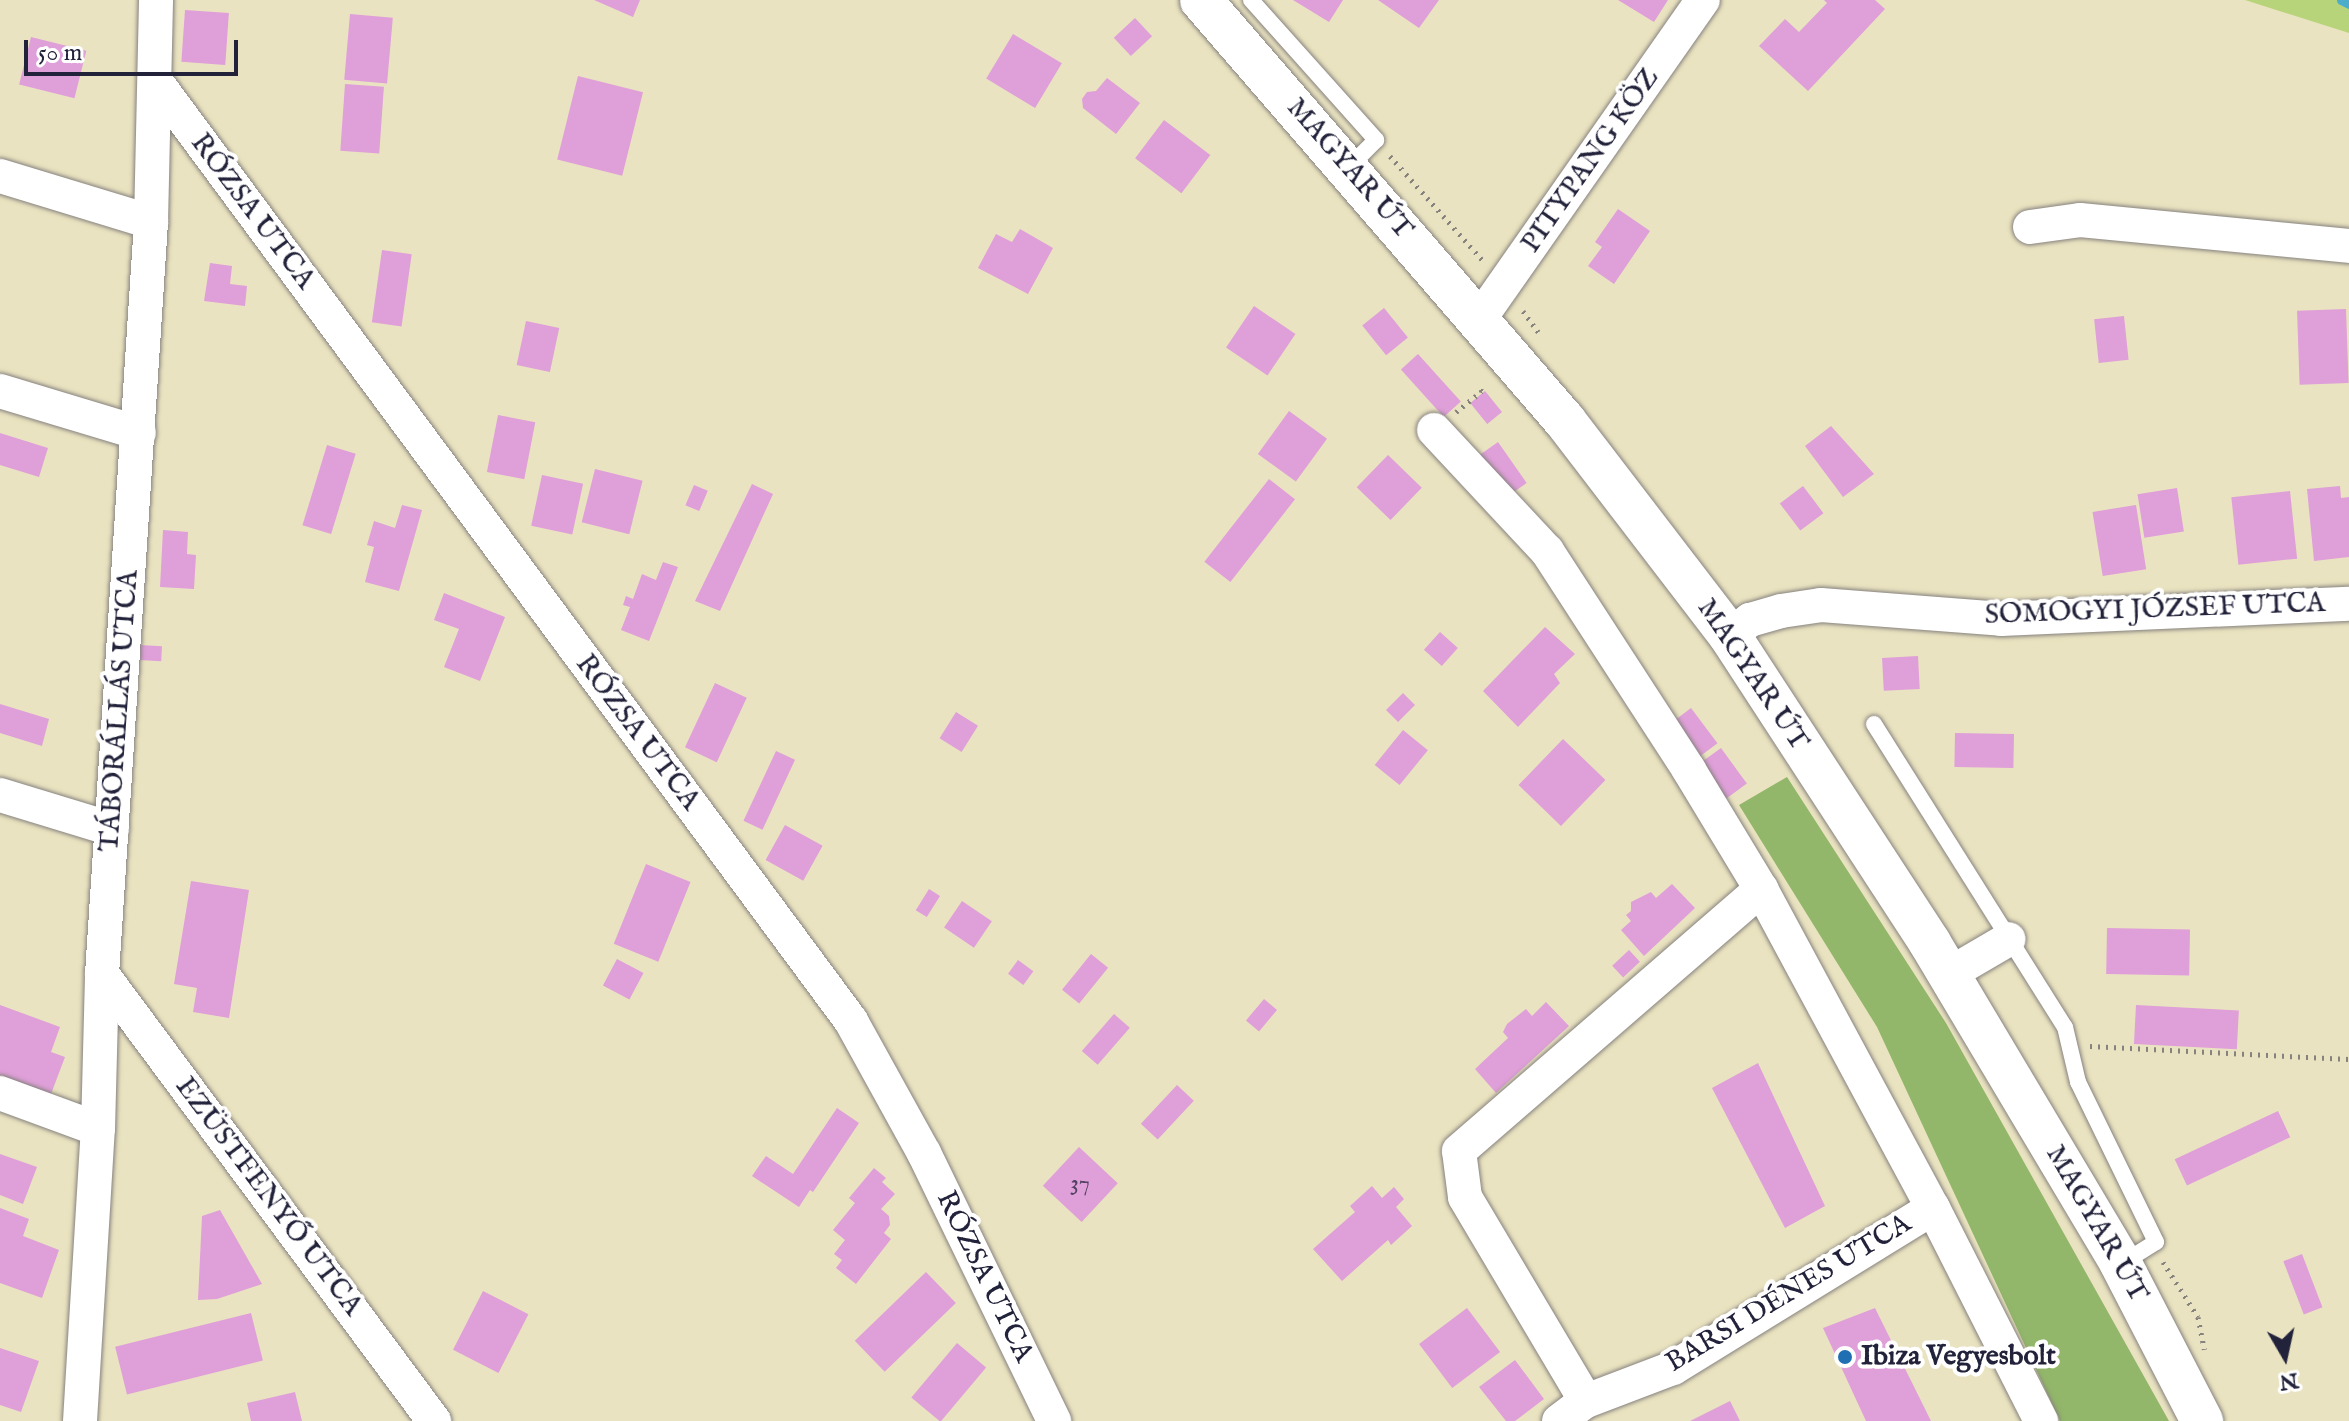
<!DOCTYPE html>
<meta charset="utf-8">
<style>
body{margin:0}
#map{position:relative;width:2349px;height:1421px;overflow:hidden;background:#eae3c1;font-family:"IM FELL English",serif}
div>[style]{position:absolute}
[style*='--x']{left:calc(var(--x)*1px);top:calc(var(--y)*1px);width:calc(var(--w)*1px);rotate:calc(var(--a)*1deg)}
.green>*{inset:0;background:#b8d47a}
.forest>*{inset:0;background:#92b66a}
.stream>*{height:9px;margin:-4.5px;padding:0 4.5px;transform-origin:4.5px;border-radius:4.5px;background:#4cadcb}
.building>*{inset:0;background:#df9fd9;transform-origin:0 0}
.path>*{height:5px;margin-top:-2.5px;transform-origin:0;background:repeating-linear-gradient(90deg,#86827e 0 2px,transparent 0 8px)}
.roads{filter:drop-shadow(0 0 2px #86827e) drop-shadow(0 0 2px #86827e)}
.service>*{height:16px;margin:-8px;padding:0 8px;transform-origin:8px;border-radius:8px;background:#fff}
.minor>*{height:34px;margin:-17px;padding:0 17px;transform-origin:17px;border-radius:17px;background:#fff}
.tertiary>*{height:42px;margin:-21px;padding:0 21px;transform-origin:21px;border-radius:21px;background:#fff}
.dots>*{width:22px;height:22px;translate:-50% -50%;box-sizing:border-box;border:4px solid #fff;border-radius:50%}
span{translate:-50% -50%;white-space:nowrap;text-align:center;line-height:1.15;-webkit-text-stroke:8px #fff;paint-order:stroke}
.number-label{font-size:24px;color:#514162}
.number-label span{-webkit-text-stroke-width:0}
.street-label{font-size:28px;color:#22223b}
.poi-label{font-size:28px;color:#22223b;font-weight:700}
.left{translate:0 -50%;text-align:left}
.north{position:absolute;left:2245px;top:1317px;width:80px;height:80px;-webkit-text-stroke:6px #fff;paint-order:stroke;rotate:171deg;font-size:22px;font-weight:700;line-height:32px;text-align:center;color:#22223b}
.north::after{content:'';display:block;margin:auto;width:28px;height:36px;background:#22223b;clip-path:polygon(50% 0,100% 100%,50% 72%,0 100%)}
.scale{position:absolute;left:24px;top:40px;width:214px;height:36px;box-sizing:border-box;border:4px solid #22223b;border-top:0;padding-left:10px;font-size:24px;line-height:28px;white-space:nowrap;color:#22223b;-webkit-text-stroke:6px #fff;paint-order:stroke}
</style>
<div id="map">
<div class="green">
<i style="clip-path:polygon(2245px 0,2349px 0,2349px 33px)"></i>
</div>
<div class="forest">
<i style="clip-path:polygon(1787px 777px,1946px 1023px,2169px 1421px,2060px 1421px,1877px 1027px,1739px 805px)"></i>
</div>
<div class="stream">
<i style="--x:2341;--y:0;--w:9;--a:27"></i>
</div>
<div class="building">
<i style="clip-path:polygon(594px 0,640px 0,633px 17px)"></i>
<i style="clip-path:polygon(1293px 0,1343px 0,1329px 22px)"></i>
<i style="clip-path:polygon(1378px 0,1439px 0,1419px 28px)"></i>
<i style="clip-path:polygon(1618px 0,1668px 0,1654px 22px)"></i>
<i style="clip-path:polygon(1824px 0,1875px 0,1885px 9px,1808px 91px,1759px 46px,1785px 19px,1799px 32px,1827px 3px)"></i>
<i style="left:185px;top:10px;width:44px;height:52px;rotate:4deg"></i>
<i style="left:350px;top:14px;width:43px;height:66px;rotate:5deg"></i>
<i style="left:1135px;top:18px;width:25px;height:29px;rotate:47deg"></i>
<i style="left:1013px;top:34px;width:57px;height:52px;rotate:31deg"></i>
<i style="left:31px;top:37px;width:57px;height:49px;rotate:14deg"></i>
<i style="left:578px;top:76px;width:67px;height:86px;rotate:14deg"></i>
<i style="clip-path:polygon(1107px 78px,1140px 103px,1116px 134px,1083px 108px,1082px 99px,1087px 92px,1096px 91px)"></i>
<i style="left:345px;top:84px;width:39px;height:67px;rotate:4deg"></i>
<i style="left:1164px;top:120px;width:58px;height:48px;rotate:37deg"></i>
<i style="clip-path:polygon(1618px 209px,1650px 231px,1614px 284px,1588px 266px,1602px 247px,1595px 242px)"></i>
<i style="clip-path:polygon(1020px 229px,1053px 248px,1028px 294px,978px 268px,996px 234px,1012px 242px)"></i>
<i style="left:382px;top:250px;width:30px;height:73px;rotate:8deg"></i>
<i style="clip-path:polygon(210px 263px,232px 266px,230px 284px,247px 286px,245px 306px,204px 301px)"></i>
<i style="left:1254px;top:306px;width:50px;height:50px;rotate:34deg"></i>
<i style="left:1384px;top:308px;width:38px;height:28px;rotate:51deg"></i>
<i style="left:2346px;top:309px;width:74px;height:49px;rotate:88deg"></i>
<i style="left:2124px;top:316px;width:44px;height:30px;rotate:84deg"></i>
<i style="left:526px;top:321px;width:34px;height:45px;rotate:12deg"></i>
<i style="left:1418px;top:354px;width:64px;height:23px;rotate:48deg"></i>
<i style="left:1485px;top:391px;width:27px;height:19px;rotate:51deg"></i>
<i style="left:1289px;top:411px;width:47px;height:53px;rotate:36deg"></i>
<i style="left:498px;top:415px;width:38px;height:58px;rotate:11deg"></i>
<i style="clip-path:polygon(1831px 426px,1874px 474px,1843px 497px,1805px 446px)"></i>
<i style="clip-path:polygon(0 433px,48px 448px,39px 477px,0 465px)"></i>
<i style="left:1498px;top:442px;width:50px;height:29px;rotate:55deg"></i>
<i style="left:327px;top:445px;width:30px;height:84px;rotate:17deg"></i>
<i style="left:1388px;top:455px;width:47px;height:45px;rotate:44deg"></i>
<i style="left:595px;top:469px;width:49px;height:55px;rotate:14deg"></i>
<i style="left:542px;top:475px;width:42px;height:52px;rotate:12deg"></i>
<i style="left:1269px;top:479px;width:33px;height:105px;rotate:38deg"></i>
<i style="clip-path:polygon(752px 484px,773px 494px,720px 611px,695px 601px)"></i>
<i style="left:694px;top:485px;width:15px;height:22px;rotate:23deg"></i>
<i style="left:1803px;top:486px;width:34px;height:29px;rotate:53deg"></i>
<i style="clip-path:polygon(2340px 486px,2341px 498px,2349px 497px,2349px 557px,2314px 561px,2307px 489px)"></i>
<i style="left:2177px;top:488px;width:44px;height:40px;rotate:81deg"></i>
<i style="left:2290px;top:491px;width:68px;height:59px;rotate:84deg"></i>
<i style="clip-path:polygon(402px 505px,422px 510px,399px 591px,365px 582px,374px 547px,367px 545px,374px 521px,395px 528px)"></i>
<i style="left:2136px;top:505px;width:65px;height:44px;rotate:81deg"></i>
<i style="clip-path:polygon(163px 530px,188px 532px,187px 554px,196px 555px,194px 589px,160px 587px)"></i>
<i style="clip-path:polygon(663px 562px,678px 567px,649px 641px,621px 630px,630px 607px,623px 605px,626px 596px,633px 599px,642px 574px,656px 580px)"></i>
<i style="clip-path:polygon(444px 593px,505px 617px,480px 681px,444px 667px,459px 629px,434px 620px)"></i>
<i style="clip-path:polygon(1545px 627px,1575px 654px,1554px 674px,1560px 683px,1518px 727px,1483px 691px)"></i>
<i style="left:1440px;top:632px;width:24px;height:24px;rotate:42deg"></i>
<i style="left:140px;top:645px;width:22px;height:15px;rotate:3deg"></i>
<i style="left:1918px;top:656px;width:33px;height:36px;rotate:87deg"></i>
<i style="left:715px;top:683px;width:35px;height:71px;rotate:25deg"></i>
<i style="left:1403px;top:693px;width:17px;height:24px;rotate:45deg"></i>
<i style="clip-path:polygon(0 704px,49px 719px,42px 746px,0 733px)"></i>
<i style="left:1691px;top:708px;width:44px;height:26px;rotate:53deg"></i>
<i style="left:956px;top:712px;width:26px;height:31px;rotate:32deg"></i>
<i style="left:1403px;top:730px;width:32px;height:45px;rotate:39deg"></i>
<i style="left:1955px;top:733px;width:59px;height:34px;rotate:1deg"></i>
<i style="left:1563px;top:739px;width:59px;height:64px;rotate:44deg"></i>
<i style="left:1721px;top:748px;width:44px;height:27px;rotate:54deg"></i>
<i style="left:776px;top:751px;width:21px;height:77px;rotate:25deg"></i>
<i style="left:785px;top:825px;width:43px;height:40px;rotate:29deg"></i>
<i style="left:646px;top:864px;width:48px;height:86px;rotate:22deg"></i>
<i style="clip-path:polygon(191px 881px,249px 890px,229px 1018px,193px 1012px,197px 988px,174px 984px)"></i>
<i style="clip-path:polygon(1672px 884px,1695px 908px,1644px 956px,1621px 930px,1631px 921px,1626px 915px,1631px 911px,1631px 902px,1651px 892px,1656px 898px)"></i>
<i style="left:929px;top:889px;width:13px;height:25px;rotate:32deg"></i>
<i style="left:962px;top:901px;width:36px;height:32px;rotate:34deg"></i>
<i style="left:2107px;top:928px;width:83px;height:46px;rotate:1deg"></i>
<i style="left:1629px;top:950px;width:16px;height:23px;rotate:47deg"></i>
<i style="left:1091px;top:954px;width:22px;height:46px;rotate:39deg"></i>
<i style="left:617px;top:959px;width:30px;height:30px;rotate:28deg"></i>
<i style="left:1018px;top:960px;width:19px;height:17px;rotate:36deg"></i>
<i style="left:1264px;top:999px;width:17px;height:28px;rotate:40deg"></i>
<i style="clip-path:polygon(1546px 1002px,1569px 1026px,1496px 1093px,1475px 1069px,1508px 1038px,1503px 1032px,1507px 1024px,1526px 1009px,1532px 1016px)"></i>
<i style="clip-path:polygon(0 1005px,60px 1027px,51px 1052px,65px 1057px,51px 1094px,0 1075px)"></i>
<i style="left:2136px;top:1005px;width:103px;height:39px;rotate:3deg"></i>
<i style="left:1114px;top:1014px;width:21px;height:49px;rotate:41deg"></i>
<i style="clip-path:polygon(1758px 1063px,1825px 1206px,1785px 1228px,1712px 1088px)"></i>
<i style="left:1177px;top:1085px;width:23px;height:53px;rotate:43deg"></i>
<i style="clip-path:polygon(837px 1108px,859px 1123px,813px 1192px,810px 1190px,799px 1207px,752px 1176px,766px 1156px,793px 1174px)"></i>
<i style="left:2278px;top:1111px;width:29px;height:114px;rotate:65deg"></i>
<i style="left:1079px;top:1147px;width:53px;height:53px;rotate:43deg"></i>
<i style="clip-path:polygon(0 1154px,37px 1167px,23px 1204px,0 1195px)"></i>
<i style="clip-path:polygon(874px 1168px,886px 1178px,882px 1182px,895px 1194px,881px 1209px,889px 1216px,890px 1225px,884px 1233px,891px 1239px,856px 1284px,836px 1268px,842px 1260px,834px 1254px,845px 1240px,833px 1230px,855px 1203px,849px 1198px)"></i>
<i style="clip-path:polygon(1372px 1186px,1382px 1198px,1394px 1187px,1404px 1199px,1396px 1207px,1412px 1226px,1391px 1245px,1388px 1240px,1342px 1281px,1313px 1249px,1355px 1212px,1350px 1206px)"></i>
<i style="clip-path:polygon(0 1208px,29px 1219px,23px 1236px,59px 1250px,42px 1298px,0 1283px)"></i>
<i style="clip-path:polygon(220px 1210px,262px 1284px,217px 1299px,198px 1300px,202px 1216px)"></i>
<i style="left:2302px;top:1254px;width:57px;height:20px;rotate:69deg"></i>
<i style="left:926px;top:1272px;width:43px;height:99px;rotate:46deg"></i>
<i style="left:483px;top:1291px;width:51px;height:66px;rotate:27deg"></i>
<i style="left:1467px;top:1308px;width:55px;height:60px;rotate:53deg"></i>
<i style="clip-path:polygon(1875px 1308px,1931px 1421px,1866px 1421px,1823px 1328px)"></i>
<i style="left:251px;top:1313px;width:49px;height:140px;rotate:76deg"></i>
<i style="left:957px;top:1343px;width:38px;height:71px;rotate:40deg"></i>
<i style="clip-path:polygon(0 1348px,39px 1361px,21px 1412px,0 1405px)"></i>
<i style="clip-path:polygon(1515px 1360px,1544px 1399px,1515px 1421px,1506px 1421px,1479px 1387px)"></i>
<i style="clip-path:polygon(295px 1392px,302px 1421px,251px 1421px,247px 1403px)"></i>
<i style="clip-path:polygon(1730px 1401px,1740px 1421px,1690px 1421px)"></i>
</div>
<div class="path">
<i style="--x:1390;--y:156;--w:142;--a:48.4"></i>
<i style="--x:1523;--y:311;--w:26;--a:54"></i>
<i style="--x:1456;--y:412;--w:33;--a:-39"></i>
<i style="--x:1482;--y:391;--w:6;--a:-129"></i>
<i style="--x:2090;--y:1046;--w:259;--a:2.9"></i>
<i style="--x:2163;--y:1262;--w:65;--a:57.5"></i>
<i style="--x:2198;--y:1317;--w:33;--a:79"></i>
</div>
<div class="roads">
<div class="service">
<i style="--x:1251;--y:0;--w:188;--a:48.2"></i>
<i style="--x:1376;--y:140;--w:38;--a:135"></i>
<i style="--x:1874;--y:724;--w:358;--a:57.8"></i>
<i style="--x:2065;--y:1027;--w:57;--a:76.7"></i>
<i style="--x:2078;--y:1082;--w:178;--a:64"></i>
<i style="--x:2156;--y:1242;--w:41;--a:147.8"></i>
</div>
<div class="minor">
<i style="--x:157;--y:83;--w:1167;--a:53.5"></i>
<i style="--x:851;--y:1021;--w:151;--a:61.1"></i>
<i style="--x:924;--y:1153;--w:298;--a:64.1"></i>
<i style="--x:0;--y:176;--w:158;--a:16.9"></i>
<i style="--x:2030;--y:227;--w:50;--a:-8"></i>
<i style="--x:2080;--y:220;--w:270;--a:5.5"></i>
<i style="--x:1478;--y:321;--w:392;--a:-55"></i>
<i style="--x:0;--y:391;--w:145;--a:16.8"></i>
<i style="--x:1434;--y:430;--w:166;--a:47"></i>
<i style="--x:1547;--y:551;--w:261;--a:57"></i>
<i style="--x:1689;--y:770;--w:139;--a:58.8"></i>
<i style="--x:1761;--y:889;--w:362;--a:61.7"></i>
<i style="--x:1933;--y:1208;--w:239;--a:63.1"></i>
<i style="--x:1730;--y:636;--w:26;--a:-39"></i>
<i style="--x:1750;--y:620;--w:32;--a:-16"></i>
<i style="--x:1781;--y:611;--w:40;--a:-8.5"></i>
<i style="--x:1821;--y:605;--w:181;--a:4.4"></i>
<i style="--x:2001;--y:619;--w:348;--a:-2.5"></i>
<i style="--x:0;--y:795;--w:117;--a:16.9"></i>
<i style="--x:102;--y:974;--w:557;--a:53.4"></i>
<i style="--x:1949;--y:974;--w:69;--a:-30.3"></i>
<i style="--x:0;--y:1093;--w:104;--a:20.2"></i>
<i style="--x:1586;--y:1401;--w:237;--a:-120.7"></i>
<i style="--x:1465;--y:1197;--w:46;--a:-97.4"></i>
<i style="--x:1459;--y:1151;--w:400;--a:-40.9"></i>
<i style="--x:80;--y:1421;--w:293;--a:-86.5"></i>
<i style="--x:98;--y:1129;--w:155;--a:-88.5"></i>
<i style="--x:102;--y:974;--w:754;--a:-86.27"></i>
<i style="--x:151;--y:222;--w:222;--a:-88.7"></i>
<i style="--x:1559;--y:1421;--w:34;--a:-37"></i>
<i style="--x:1586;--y:1401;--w:93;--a:-20.8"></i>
<i style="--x:1673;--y:1368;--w:305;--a:-31.6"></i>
</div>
<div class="tertiary">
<i style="--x:1201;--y:0;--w:557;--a:49.15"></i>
<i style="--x:1565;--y:421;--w:271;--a:52.5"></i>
<i style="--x:1730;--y:636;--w:366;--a:56.9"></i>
<i style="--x:1930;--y:943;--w:374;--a:59.2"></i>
<i style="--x:2121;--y:1264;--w:177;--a:62.7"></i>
</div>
</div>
<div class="dots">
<i style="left:1845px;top:1357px;background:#1f6fb2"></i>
</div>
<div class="number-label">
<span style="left:1080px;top:1184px">37</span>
</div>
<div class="street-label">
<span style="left:1591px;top:161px;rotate:-55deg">PITYPANG KÖZ</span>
<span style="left:1349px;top:169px;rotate:49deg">MAGYAR ÚT</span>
<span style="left:252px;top:212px;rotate:53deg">RÓZSA UTCA</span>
<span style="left:2155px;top:610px;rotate:-2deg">SOMOGYI JÓZSEF UTCA</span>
<span style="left:1752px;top:675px;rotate:56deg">MAGYAR ÚT</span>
<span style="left:120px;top:711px;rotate:-86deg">TÁBORÁLLÁS UTCA</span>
<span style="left:637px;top:733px;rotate:53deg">RÓZSA UTCA</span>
<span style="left:268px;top:1197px;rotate:53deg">EZÜSTFENYŐ UTCA</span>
<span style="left:2096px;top:1224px;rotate:60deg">MAGYAR ÚT</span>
<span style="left:984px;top:1277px;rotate:64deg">RÓZSA UTCA</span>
<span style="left:1789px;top:1294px;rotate:-31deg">BARSI DÉNES UTCA</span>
</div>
<div class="poi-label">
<span class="left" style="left:1861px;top:1357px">Ibiza Vegyesbolt</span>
</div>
<div class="north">N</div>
<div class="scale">50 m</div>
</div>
